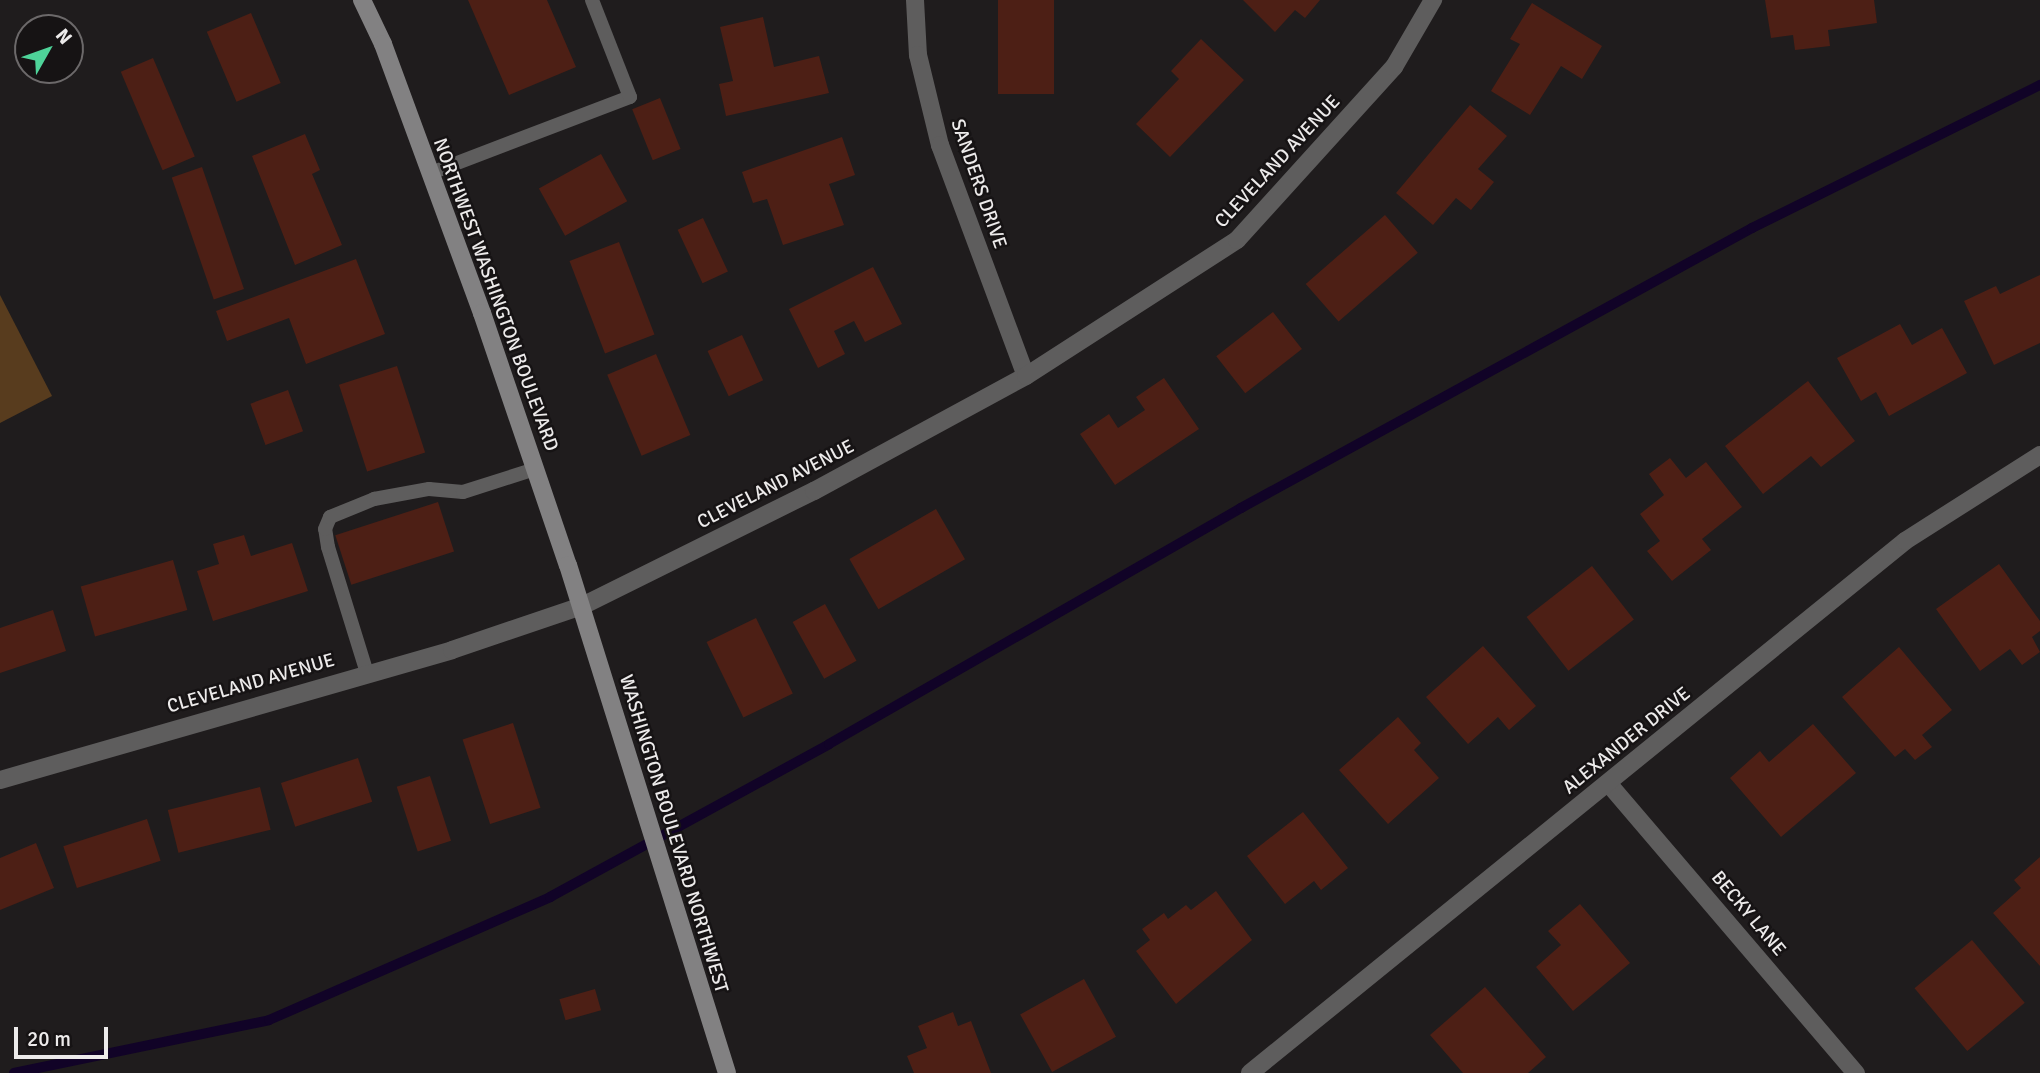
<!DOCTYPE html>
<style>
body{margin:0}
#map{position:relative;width:2040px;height:1073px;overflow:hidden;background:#1f1c1d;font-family:Signika,sans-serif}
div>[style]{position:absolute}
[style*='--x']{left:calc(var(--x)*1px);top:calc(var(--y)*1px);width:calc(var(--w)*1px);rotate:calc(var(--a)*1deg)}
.green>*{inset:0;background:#583c1e}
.stream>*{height:10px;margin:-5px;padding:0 5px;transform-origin:5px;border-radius:5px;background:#110327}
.building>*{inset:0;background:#4d1f15;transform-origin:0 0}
.lane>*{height:14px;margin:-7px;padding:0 7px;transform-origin:7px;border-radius:7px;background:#5e5d5d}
.street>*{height:18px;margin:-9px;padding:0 9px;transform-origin:9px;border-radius:9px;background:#5e5d5d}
.secondary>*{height:18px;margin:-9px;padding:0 9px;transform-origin:9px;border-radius:9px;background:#828182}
span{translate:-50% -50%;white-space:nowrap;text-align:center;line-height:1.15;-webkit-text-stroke:5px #161314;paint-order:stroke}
.street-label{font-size:19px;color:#edebeb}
.north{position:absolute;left:14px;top:14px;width:70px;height:70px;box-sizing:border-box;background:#161314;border:2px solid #6c696a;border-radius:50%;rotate:50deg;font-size:19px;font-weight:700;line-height:28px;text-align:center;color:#edebeb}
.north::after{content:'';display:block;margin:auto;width:24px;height:32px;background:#4ed399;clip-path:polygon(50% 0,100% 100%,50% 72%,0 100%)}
.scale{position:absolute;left:14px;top:1027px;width:94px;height:32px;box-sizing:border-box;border:4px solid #edebeb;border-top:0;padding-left:9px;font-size:21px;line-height:24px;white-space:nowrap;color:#edebeb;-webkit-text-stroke:5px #161314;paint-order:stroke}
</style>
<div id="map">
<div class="green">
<i style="clip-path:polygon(0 295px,52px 396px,0 423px)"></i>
</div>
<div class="stream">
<i style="--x:14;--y:1073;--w:260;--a:-11.7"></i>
<i style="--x:269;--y:1020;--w:307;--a:-23.6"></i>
<i style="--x:550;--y:897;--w:318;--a:-28.7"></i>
<i style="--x:829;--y:744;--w:475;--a:-29.8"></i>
<i style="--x:1241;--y:508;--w:583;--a:-28.72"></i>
<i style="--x:1752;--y:228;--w:322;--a:-26.4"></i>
</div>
<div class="building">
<i style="clip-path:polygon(468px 0,547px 0,576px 67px,509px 95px)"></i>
<i style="left:998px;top:0;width:56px;height:94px"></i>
<i style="clip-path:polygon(1243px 0,1320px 0,1305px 18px,1295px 10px,1275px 32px)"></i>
<i style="clip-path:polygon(1765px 0,1874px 0,1877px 23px,1828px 30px,1830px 46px,1795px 50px,1793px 35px,1771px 38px)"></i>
<i style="clip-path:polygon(1532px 3px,1602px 46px,1582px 79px,1561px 66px,1530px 115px,1491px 91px,1520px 44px,1510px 39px)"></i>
<i style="left:251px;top:13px;width:76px;height:48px;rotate:67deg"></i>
<i style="clip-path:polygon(763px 17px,774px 67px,819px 56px,829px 93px,726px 116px,719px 84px,733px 81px,720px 27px)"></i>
<i style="clip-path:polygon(1201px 39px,1244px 80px,1170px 157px,1136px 124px,1179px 79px,1171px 71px)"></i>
<i style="left:153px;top:58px;width:107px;height:35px;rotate:67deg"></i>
<i style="left:660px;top:98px;width:55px;height:30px;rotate:68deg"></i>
<i style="clip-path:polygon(1470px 105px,1507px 136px,1478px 169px,1494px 182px,1471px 210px,1456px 198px,1433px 225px,1396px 193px)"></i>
<i style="clip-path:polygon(305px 134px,320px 170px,312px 174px,342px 245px,295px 265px,252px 156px)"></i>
<i style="clip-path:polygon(842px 137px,855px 175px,829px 184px,844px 225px,783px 245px,767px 199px,753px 203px,742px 172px)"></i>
<i style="left:601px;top:154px;width:54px;height:71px;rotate:61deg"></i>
<i style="left:202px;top:167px;width:129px;height:32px;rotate:71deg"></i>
<i style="left:1385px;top:215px;width:50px;height:105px;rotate:49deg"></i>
<i style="left:703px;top:218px;width:59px;height:28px;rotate:65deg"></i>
<i style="left:619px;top:242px;width:99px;height:53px;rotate:69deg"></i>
<i style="clip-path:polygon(356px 259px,385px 334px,306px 364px,289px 318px,227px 341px,216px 311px)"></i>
<i style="clip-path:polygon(873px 267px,902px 324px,865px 342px,854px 321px,834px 331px,845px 354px,818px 368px,789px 309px)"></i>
<i style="clip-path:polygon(2040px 275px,2040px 343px,1994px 365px,1964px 301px,1996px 286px,2000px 294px)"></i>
<i style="left:1273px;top:312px;width:47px;height:72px;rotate:52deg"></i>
<i style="clip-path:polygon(1900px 324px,1912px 345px,1942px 328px,1967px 373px,1889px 416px,1876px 392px,1861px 401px,1837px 358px)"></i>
<i style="left:742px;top:335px;width:50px;height:38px;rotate:65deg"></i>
<i style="left:656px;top:354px;width:88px;height:53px;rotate:67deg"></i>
<i style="left:397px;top:366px;width:91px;height:61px;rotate:72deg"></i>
<i style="clip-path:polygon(1164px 378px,1199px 429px,1115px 485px,1080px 434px,1109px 414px,1118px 428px,1145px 410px,1136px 397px)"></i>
<i style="clip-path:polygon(1808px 381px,1855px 441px,1821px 467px,1811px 456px,1763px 494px,1725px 446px)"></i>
<i style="left:288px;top:390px;width:44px;height:40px;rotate:70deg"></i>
<i style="clip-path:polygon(1670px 458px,1686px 478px,1706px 462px,1742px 507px,1702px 539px,1711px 550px,1672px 581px,1647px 551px,1660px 541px,1640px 514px,1664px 495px,1649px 474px)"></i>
<i style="left:438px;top:502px;width:52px;height:108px;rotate:72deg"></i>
<i style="left:936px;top:509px;width:58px;height:100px;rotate:60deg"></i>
<i style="clip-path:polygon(244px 535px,251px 556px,292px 543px,308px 591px,213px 621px,197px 571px,219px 564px,213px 544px)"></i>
<i style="left:173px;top:560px;width:52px;height:96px;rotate:74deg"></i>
<i style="clip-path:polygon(1999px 564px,2040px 621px,2040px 631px,2032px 637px,2040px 652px,2022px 665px,2010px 649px,1980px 671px,1936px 609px)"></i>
<i style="left:1592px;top:566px;width:68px;height:83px;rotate:52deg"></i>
<i style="left:825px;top:604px;width:65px;height:37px;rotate:61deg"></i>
<i style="clip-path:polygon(53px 610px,66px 651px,0 673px,0 628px)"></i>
<i style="left:756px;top:618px;width:84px;height:55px;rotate:64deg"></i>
<i style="clip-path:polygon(1483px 646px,1536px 706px,1509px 730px,1498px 717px,1468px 744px,1426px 697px)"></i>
<i style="clip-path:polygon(1899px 647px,1952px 710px,1922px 735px,1932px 747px,1915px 760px,1905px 749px,1895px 757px,1842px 697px)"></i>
<i style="clip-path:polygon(1398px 717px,1421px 743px,1414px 750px,1439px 778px,1388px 824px,1339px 770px)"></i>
<i style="left:513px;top:723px;width:89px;height:53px;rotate:72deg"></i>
<i style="clip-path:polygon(1813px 724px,1856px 773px,1781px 837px,1730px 778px,1760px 751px,1769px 762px)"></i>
<i style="left:358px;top:758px;width:46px;height:81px;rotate:72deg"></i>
<i style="left:430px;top:776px;width:68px;height:35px;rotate:72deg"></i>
<i style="left:260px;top:787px;width:44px;height:95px;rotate:76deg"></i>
<i style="clip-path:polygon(1303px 812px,1348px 868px,1321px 890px,1314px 881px,1285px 904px,1247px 856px)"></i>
<i style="left:147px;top:819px;width:44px;height:88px;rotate:72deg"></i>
<i style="clip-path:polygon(36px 843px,54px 888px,0 910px,0 858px)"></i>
<i style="clip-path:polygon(2040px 857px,2040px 966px,1993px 913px,2021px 888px,2014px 880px)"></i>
<i style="clip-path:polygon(1216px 891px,1252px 940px,1176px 1004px,1136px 951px,1150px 940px,1142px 929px,1164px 913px,1168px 919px,1186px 905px,1191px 910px)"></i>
<i style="clip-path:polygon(1580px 904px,1630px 963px,1573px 1011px,1536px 967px,1561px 945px,1548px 931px)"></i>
<i style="left:1972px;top:940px;width:82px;height:75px;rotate:50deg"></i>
<i style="left:1084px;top:979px;width:66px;height:73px;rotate:61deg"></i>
<i style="clip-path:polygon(1485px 987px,1546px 1057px,1528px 1073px,1463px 1073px,1430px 1035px)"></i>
<i style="left:595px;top:989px;width:22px;height:37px;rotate:74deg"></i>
<i style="clip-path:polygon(953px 1012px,958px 1026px,971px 1021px,991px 1073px,914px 1073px,907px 1056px,927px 1048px,918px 1026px)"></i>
</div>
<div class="lane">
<i style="--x:431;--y:173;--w:213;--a:-20.9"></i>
<i style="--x:630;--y:97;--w:104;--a:-111.4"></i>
<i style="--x:367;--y:673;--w:132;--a:-107.2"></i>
<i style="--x:328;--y:547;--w:18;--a:-99"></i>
<i style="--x:325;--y:529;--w:13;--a:-67"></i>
<i style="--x:330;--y:517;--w:48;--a:-22.2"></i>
<i style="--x:374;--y:499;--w:56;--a:-10.3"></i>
<i style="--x:429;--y:489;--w:34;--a:5"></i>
<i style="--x:463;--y:492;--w:76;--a:-17.7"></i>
</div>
<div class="street">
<i style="--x:915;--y:0;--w:55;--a:86.9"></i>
<i style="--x:918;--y:55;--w:93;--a:76.3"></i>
<i style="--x:940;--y:145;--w:246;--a:69.6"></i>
<i style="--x:0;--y:780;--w:470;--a:-16"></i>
<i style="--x:452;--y:650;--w:137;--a:-18.7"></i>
<i style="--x:582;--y:606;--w:259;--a:-26.4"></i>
<i style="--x:814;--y:491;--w:241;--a:-28.5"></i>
<i style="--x:1026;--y:376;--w:251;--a:-32.8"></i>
<i style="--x:1237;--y:240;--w:234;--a:-47.8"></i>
<i style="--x:1394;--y:67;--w:78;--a:-59.8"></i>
<i style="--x:1608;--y:783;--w:382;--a:49.5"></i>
<i style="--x:1250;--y:1073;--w:844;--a:-39.08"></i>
<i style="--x:1905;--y:541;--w:160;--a:-32.5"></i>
</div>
<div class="secondary">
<i style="--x:362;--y:0;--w:49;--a:64.5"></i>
<i style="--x:383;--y:44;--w:287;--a:69.8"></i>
<i style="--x:482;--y:313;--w:266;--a:71.2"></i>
<i style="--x:568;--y:565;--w:532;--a:72.62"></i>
</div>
<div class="street-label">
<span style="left:1278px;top:162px;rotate:-47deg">CLEVELAND AVENUE</span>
<span style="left:978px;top:184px;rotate:71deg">SANDERS DRIVE</span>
<span style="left:495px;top:295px;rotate:70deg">NORTHWEST WASHINGTON BOULEVARD</span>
<span style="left:776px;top:485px;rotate:-27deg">CLEVELAND AVENUE</span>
<span style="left:251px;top:684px;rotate:-16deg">CLEVELAND AVENUE</span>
<span style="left:1627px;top:741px;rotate:-39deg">ALEXANDER DRIVE</span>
<span style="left:673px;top:834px;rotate:73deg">WASHINGTON BOULEVARD NORTHWEST</span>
<span style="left:1748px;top:914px;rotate:50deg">BECKY LANE</span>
</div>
<div class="north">N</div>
<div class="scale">20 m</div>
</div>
